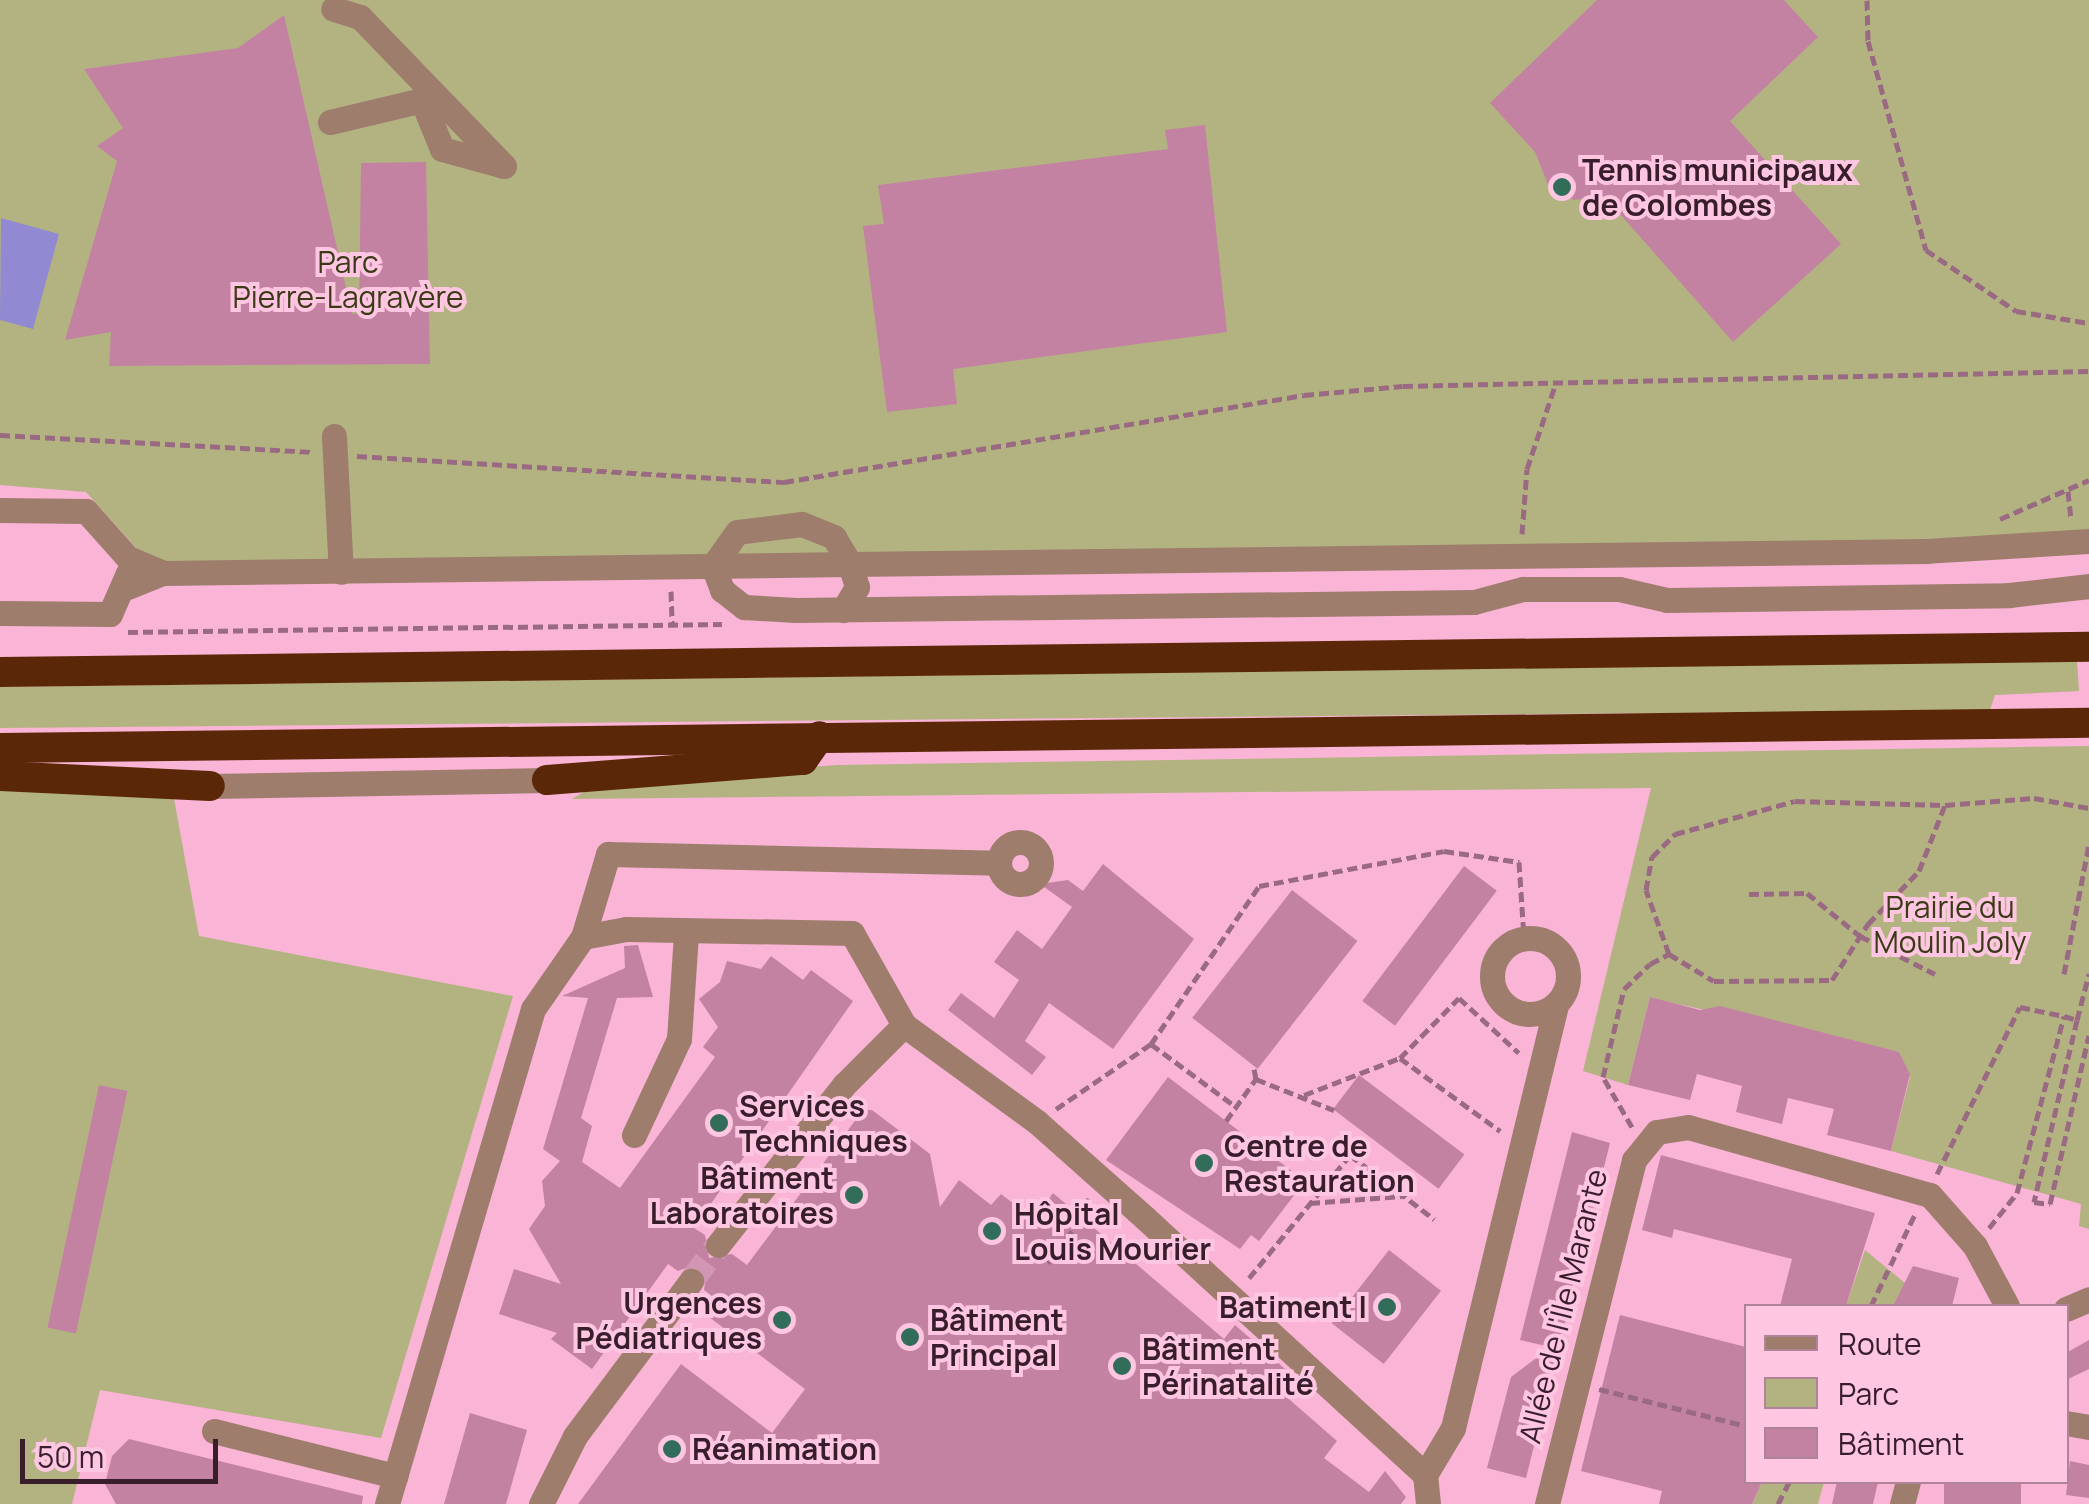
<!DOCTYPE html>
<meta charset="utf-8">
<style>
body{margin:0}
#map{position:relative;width:2089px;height:1504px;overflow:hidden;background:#f9b4d6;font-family:Manrope,sans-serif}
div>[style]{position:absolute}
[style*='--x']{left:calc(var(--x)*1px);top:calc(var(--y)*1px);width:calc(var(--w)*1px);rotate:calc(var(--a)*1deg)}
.green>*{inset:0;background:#b3b382}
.water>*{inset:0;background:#9189d1}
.building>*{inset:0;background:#c482a3;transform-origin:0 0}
.minor-tunnel>*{height:25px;margin-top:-12.5px;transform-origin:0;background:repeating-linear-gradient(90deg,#d296b4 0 25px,transparent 0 37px)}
.path>*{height:5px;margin-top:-2.5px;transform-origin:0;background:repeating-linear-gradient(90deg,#9a6a82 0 10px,transparent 0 15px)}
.minor>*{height:25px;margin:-12.5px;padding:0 12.5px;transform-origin:12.5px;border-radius:12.5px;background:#9e7d6d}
.minor>.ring{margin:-12.5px;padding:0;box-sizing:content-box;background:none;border:25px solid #9e7d6d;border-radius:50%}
.highway>*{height:30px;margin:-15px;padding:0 15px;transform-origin:15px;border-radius:15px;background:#5a2808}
.dots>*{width:28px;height:28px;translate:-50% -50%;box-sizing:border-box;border:5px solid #ffc6e1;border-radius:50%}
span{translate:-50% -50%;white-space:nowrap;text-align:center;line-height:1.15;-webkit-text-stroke:8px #ffc6e1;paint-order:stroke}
.poi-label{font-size:30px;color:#381e2b;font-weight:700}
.left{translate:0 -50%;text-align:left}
.right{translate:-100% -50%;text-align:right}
.park-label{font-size:30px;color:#3b3a16}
.street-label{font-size:30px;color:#381e2b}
.legend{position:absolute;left:1744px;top:1304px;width:325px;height:180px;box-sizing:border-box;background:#ffc6e1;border:2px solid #af8398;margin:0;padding:12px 18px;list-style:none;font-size:30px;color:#381e2b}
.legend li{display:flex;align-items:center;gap:20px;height:50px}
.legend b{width:50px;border:2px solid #af8398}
.scale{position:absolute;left:20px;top:1439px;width:198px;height:45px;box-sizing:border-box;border:5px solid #381e2b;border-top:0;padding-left:12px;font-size:30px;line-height:35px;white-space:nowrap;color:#381e2b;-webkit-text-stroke:8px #ffc6e1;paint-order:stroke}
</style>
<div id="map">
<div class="green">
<i style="clip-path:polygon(0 0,2089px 0,2089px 532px,2012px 539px,149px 562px,86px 492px,0 485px)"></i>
<i style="clip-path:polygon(2077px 661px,2079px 691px,1995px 695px,1990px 710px,0 728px,0 687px)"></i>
<i style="clip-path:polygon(2089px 746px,2089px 1229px,2079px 1226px,2081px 1204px,1891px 1151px,1910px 1077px,1899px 1052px,1650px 998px,1628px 1085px,1583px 1071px,1651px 788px,572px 799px,601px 782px,837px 765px)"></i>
<i style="clip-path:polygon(0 786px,173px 793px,199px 936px,513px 996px,381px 1438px,100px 1390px,72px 1504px,0 1504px)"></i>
<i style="clip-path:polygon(1865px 1250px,1905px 1283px,1893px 1306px,1846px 1306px)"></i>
<i style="clip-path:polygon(1762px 1482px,1824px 1482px,1818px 1504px,1752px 1504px)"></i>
</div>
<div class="water">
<i style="clip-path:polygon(1px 218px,59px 234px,33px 329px,0 320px)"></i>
</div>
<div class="building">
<i style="clip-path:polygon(1597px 0,1784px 0,1818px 37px,1730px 121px,1841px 244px,1733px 342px,1604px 196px,1574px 200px,1549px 187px,1535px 152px,1490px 103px)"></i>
<i style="clip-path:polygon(284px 15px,352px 314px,359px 313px,361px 163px,426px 162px,430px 364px,109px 366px,111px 332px,65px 340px,117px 161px,97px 146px,123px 128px,84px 69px,238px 48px)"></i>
<i style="clip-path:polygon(1205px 125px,1227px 332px,953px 369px,957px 404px,887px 412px,863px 226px,884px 224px,878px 185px,1168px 149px,1165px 130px)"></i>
<i style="clip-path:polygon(1103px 864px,1194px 939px,1113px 1049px,1049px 1003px,1025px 1041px,1046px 1057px,1032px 1075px,948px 1010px,961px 993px,994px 1018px,1019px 980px,994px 962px,1017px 930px,1042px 949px,1072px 907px,1040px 884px,1068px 880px,1083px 891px)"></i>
<i style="left:1464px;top:866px;width:41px;height:169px;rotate:37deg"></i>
<i style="left:1292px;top:890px;width:83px;height:162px;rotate:38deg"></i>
<i style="clip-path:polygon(638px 945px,653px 997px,617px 998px,581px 1118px,592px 1126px,582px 1162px,620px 1188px,715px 1057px,703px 1047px,718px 1027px,699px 999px,720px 982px,727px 961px,761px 969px,771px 956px,803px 980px,811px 970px,853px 1001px,694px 1228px,705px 1235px,709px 1258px,732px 1254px,747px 1265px,863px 1110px,872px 1110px,930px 1154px,940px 1207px,959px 1180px,991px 1205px,1001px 1194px,1034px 1219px,1053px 1193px,1224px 1339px,1235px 1325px,1294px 1377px,1282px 1393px,1337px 1441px,1324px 1458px,1369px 1492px,1385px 1471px,1406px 1497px,1401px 1504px,578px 1504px,681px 1364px,772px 1433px,805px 1389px,709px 1317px,720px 1302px,704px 1290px,706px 1276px,694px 1265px,678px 1271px,668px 1264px,592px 1369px,551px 1339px,557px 1333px,499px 1314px,514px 1269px,561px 1284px,529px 1229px,545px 1206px,542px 1181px,560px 1161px,543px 1149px,588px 998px,562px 996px,625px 968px,624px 946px)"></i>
<i style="clip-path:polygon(1650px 997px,1700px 1010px,1720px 1006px,1899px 1052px,1910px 1074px,1891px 1151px,1827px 1135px,1834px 1109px,1788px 1098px,1782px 1124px,1736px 1112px,1742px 1086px,1697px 1074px,1690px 1100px,1628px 1085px)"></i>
<i style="left:1359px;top:1075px;width:132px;height:43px;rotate:37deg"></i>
<i style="clip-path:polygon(1168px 1077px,1305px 1181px,1259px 1241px,1251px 1235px,1240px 1249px,1106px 1160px)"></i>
<i style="left:99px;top:1085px;width:29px;height:248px;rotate:12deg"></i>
<i style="clip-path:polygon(1572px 1132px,1610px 1143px,1526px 1478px,1487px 1468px,1511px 1377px,1551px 1347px,1520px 1340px)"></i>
<i style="clip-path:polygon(1661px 1155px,1875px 1213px,1846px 1306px,1780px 1306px,1792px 1259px,1674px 1229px,1672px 1238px,1642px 1230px)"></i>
<i style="left:1389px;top:1250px;width:66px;height:93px;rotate:38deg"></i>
<i style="clip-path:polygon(1913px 1266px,1959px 1278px,1952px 1306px,1893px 1306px)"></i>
<i style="clip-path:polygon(1620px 1315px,1746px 1347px,1746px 1482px,1762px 1482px,1752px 1504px,1659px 1504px,1662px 1491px,1581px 1471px)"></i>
<i style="clip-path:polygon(2089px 1340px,2089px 1369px,2066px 1380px,2066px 1353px)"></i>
<i style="clip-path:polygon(470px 1413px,527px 1430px,506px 1504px,444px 1504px)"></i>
<i style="clip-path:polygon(129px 1439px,363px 1496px,362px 1504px,116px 1504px,105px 1484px,112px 1456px)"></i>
<i style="clip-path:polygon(2070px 1461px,2089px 1465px,2089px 1498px,2066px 1495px)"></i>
<i style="clip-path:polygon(1837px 1482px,1878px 1482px,1873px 1504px,1832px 1504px)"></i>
<i style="left:1944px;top:1482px;width:77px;height:23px"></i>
</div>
<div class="minor-tunnel">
<i style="--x:691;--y:1281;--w:45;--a:-53.1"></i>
</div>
<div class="path">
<i style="--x:1867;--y:0;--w:41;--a:88.6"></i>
<i style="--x:1868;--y:41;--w:217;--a:74.5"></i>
<i style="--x:1926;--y:250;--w:109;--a:34.1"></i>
<i style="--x:2016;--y:311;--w:74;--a:9.3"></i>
<i style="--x:0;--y:435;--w:312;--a:3.1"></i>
<i style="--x:357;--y:456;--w:428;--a:3.5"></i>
<i style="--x:784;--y:482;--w:527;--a:-9.5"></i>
<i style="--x:1304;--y:395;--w:99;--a:-5.2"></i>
<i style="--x:1403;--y:386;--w:686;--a:-1.25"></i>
<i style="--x:2068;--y:491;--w:29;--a:84"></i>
<i style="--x:2000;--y:519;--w:97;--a:-23.7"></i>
<i style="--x:1522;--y:534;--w:65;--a:-85.6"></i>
<i style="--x:1527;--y:469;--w:91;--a:-71.4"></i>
<i style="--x:671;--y:591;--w:32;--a:88"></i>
<i style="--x:128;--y:632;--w:594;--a:-0.77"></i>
<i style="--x:1749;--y:894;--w:58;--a:-1"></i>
<i style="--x:1807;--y:893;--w:68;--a:39.1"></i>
<i style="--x:1860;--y:936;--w:84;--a:26.9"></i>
<i style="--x:1669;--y:954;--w:68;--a:-109.8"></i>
<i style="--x:1646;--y:890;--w:34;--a:-80"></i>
<i style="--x:1652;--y:857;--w:33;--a:-45"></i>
<i style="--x:1675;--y:834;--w:124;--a:-15.4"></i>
<i style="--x:1795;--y:801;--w:150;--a:1.5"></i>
<i style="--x:2064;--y:974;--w:132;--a:-79.1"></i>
<i style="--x:2077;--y:1020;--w:48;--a:-75.4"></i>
<i style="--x:1151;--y:1044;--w:106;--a:36.5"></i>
<i style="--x:1400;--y:1058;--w:84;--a:-45.5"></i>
<i style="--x:1459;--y:998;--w:81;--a:42.5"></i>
<i style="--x:1256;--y:1079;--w:84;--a:21.7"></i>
<i style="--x:1304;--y:1095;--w:103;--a:-21.1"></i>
<i style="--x:1400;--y:1058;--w:124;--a:36.1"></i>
<i style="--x:1056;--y:1109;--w:115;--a:-34.4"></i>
<i style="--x:1151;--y:1044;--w:191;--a:-55.6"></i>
<i style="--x:1259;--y:886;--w:188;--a:-10.7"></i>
<i style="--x:1444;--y:851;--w:76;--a:8.3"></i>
<i style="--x:1519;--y:862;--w:76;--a:86.2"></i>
<i style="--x:1226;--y:1121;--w:52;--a:-54.5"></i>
<i style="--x:1256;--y:1079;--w:15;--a:-101"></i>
<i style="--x:1632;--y:1127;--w:58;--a:-120.1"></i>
<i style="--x:1603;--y:1077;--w:90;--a:-76.6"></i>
<i style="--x:1624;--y:989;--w:36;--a:-44"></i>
<i style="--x:1650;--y:964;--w:21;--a:-28"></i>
<i style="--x:1669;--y:954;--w:52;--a:31"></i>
<i style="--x:1714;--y:981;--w:118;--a:-0.5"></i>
<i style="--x:1832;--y:980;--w:67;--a:-57.3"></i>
<i style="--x:1868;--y:924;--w:74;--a:-46.1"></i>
<i style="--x:1919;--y:871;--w:71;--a:-68.5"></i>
<i style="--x:1945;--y:805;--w:89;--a:-4.5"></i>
<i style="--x:2034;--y:798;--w:56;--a:10.3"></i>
<i style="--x:1937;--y:1174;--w:186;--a:-63.6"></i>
<i style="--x:2020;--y:1007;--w:45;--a:11.6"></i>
<i style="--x:1310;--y:1203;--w:92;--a:-4.4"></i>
<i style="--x:1081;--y:1219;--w:22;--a:-69"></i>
<i style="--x:1989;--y:1228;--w:45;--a:-51.3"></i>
<i style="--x:2017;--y:1193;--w:183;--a:-75.1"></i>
<i style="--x:2064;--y:1016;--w:14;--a:17"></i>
<i style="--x:2077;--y:1020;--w:187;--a:103.3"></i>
<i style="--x:2034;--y:1202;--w:16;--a:7"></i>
<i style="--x:2050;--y:1204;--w:173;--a:-77"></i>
<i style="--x:1048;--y:1263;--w:46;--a:-52.9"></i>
<i style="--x:1249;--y:1278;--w:159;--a:-50.6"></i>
<i style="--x:1350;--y:1155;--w:106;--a:37.3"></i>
<i style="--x:1871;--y:1306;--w:102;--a:-64.4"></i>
<i style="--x:1599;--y:1389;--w:152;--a:14.1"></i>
<i style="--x:1778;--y:1504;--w:25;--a:-63"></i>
</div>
<div class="minor">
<i style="--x:330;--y:122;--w:95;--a:-13.4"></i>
<i style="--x:422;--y:100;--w:53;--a:67.8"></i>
<i style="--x:442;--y:149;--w:64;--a:15.3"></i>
<i style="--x:504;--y:166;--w:207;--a:-134"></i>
<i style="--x:360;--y:17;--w:28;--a:-163"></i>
<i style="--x:334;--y:436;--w:136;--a:87.1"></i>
<i style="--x:0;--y:510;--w:86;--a:0.7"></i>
<i style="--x:86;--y:511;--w:63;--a:48.2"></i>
<i style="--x:128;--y:558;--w:38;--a:23"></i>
<i style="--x:2089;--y:541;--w:162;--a:176.5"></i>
<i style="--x:1927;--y:551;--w:1077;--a:179.31"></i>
<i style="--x:850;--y:564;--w:31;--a:-121"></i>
<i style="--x:834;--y:537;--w:35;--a:-158"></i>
<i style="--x:802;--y:524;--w:65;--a:173"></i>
<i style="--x:737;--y:532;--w:42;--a:125.2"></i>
<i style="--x:713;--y:566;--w:26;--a:69"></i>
<i style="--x:722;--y:590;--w:28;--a:38"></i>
<i style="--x:744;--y:607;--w:52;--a:3.3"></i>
<i style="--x:796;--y:610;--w:678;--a:-0.68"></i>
<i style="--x:1474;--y:602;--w:51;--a:-14.9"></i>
<i style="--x:1523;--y:589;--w:96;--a:0"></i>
<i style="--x:1619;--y:589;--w:49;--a:12.9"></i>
<i style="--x:1667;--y:600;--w:342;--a:-0.8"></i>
<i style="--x:2009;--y:595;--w:81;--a:-6.4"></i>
<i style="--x:128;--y:587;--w:38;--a:-22"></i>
<i style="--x:163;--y:573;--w:687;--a:-0.75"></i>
<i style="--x:850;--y:564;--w:24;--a:73"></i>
<i style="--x:857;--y:587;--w:27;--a:121"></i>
<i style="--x:0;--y:613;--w:110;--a:0.5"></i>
<i style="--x:110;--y:614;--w:45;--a:-66.3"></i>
<i style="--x:210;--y:786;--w:337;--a:-1"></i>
<i class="ring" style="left:999px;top:842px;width:17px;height:17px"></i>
<i style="--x:583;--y:937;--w:87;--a:-73.2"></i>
<i style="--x:608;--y:854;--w:391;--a:1.3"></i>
<i class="ring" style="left:1492px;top:938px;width:51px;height:51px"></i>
<i style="--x:634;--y:1135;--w:106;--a:-64.9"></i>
<i style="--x:679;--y:1039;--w:105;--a:-86.2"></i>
<i style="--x:718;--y:1245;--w:204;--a:-51.8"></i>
<i style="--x:844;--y:1085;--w:85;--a:-45"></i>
<i style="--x:904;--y:1025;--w:165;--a:36.1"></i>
<i style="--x:1037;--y:1122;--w:144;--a:41.6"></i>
<i style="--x:1145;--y:1218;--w:380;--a:42.5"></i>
<i style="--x:1425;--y:1475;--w:29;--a:84"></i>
<i style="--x:2066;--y:1309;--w:25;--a:-23"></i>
<i style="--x:2066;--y:1423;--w:23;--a:10"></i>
<i style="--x:214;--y:1431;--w:187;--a:14"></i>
<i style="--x:1425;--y:1475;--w:55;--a:-59.2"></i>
<i style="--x:1453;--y:1428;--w:436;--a:-76.3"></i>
<i style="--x:387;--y:1504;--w:516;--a:-73.57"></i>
<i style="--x:533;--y:1009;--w:88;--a:-55.2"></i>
<i style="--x:583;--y:937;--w:44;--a:-10.5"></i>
<i style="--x:626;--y:929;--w:226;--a:1"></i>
<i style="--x:852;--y:933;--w:106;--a:60.5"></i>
<i style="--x:541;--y:1504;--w:76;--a:-63.4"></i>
<i style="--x:575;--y:1436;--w:194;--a:-53.2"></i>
<i style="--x:1547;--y:1504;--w:355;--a:-75.8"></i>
<i style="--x:1634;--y:1160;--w:36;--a:-51"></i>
<i style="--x:1657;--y:1132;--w:31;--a:-9"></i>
<i style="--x:1688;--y:1127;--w:251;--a:15.7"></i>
<i style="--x:1930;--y:1195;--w:68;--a:48.6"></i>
<i style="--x:1975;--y:1246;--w:68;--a:61.9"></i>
<i style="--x:1902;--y:1504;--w:23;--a:-75"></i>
</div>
<div class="highway">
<i style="--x:0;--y:672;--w:2089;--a:-0.69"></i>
<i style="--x:0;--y:748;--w:2089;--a:-0.69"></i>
<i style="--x:0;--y:776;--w:210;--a:2.7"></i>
<i style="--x:547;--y:780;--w:257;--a:-4.5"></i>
<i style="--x:803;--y:760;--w:29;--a:-55"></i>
</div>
<div class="dots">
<i style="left:1562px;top:187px;background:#316d58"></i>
<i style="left:719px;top:1123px;background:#316d58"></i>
<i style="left:1204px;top:1163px;background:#316d58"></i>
<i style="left:854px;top:1195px;background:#316d58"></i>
<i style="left:992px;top:1231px;background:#316d58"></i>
<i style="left:1387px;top:1307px;background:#316d58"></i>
<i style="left:782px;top:1320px;background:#316d58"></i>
<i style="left:910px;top:1337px;background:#316d58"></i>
<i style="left:1122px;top:1366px;background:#316d58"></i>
<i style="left:672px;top:1449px;background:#316d58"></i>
</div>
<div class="poi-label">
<span class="left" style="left:1582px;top:187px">Tennis municipaux<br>de Colombes</span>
<span class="left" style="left:739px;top:1123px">Services<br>Techniques</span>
<span class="left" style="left:1224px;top:1163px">Centre de<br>Restauration</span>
<span class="right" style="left:834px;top:1195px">Bâtiment<br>Laboratoires</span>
<span class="left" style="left:1014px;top:1231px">Hôpital<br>Louis Mourier</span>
<span class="right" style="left:762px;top:1320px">Urgences<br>Pédiatriques</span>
<span class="right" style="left:1367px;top:1307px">Batiment I</span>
<span class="left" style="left:930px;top:1337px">Bâtiment<br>Principal</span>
<span class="left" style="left:1142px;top:1366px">Bâtiment<br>Périnatalité</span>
<span class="left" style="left:692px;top:1449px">Réanimation</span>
</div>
<div class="park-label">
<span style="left:348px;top:279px">Parc<br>Pierre-Lagravère</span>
<span style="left:1950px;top:924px">Prairie du<br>Moulin Joly</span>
</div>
<div class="street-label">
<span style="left:1563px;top:1306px;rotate:-76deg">Allée de l'Île Marante</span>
</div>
<ul class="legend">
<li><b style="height:12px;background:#9e7d6d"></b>Route</li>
<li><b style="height:28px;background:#b3b382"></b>Parc</li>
<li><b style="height:28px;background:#c482a3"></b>Bâtiment</li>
</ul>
<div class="scale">50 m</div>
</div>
